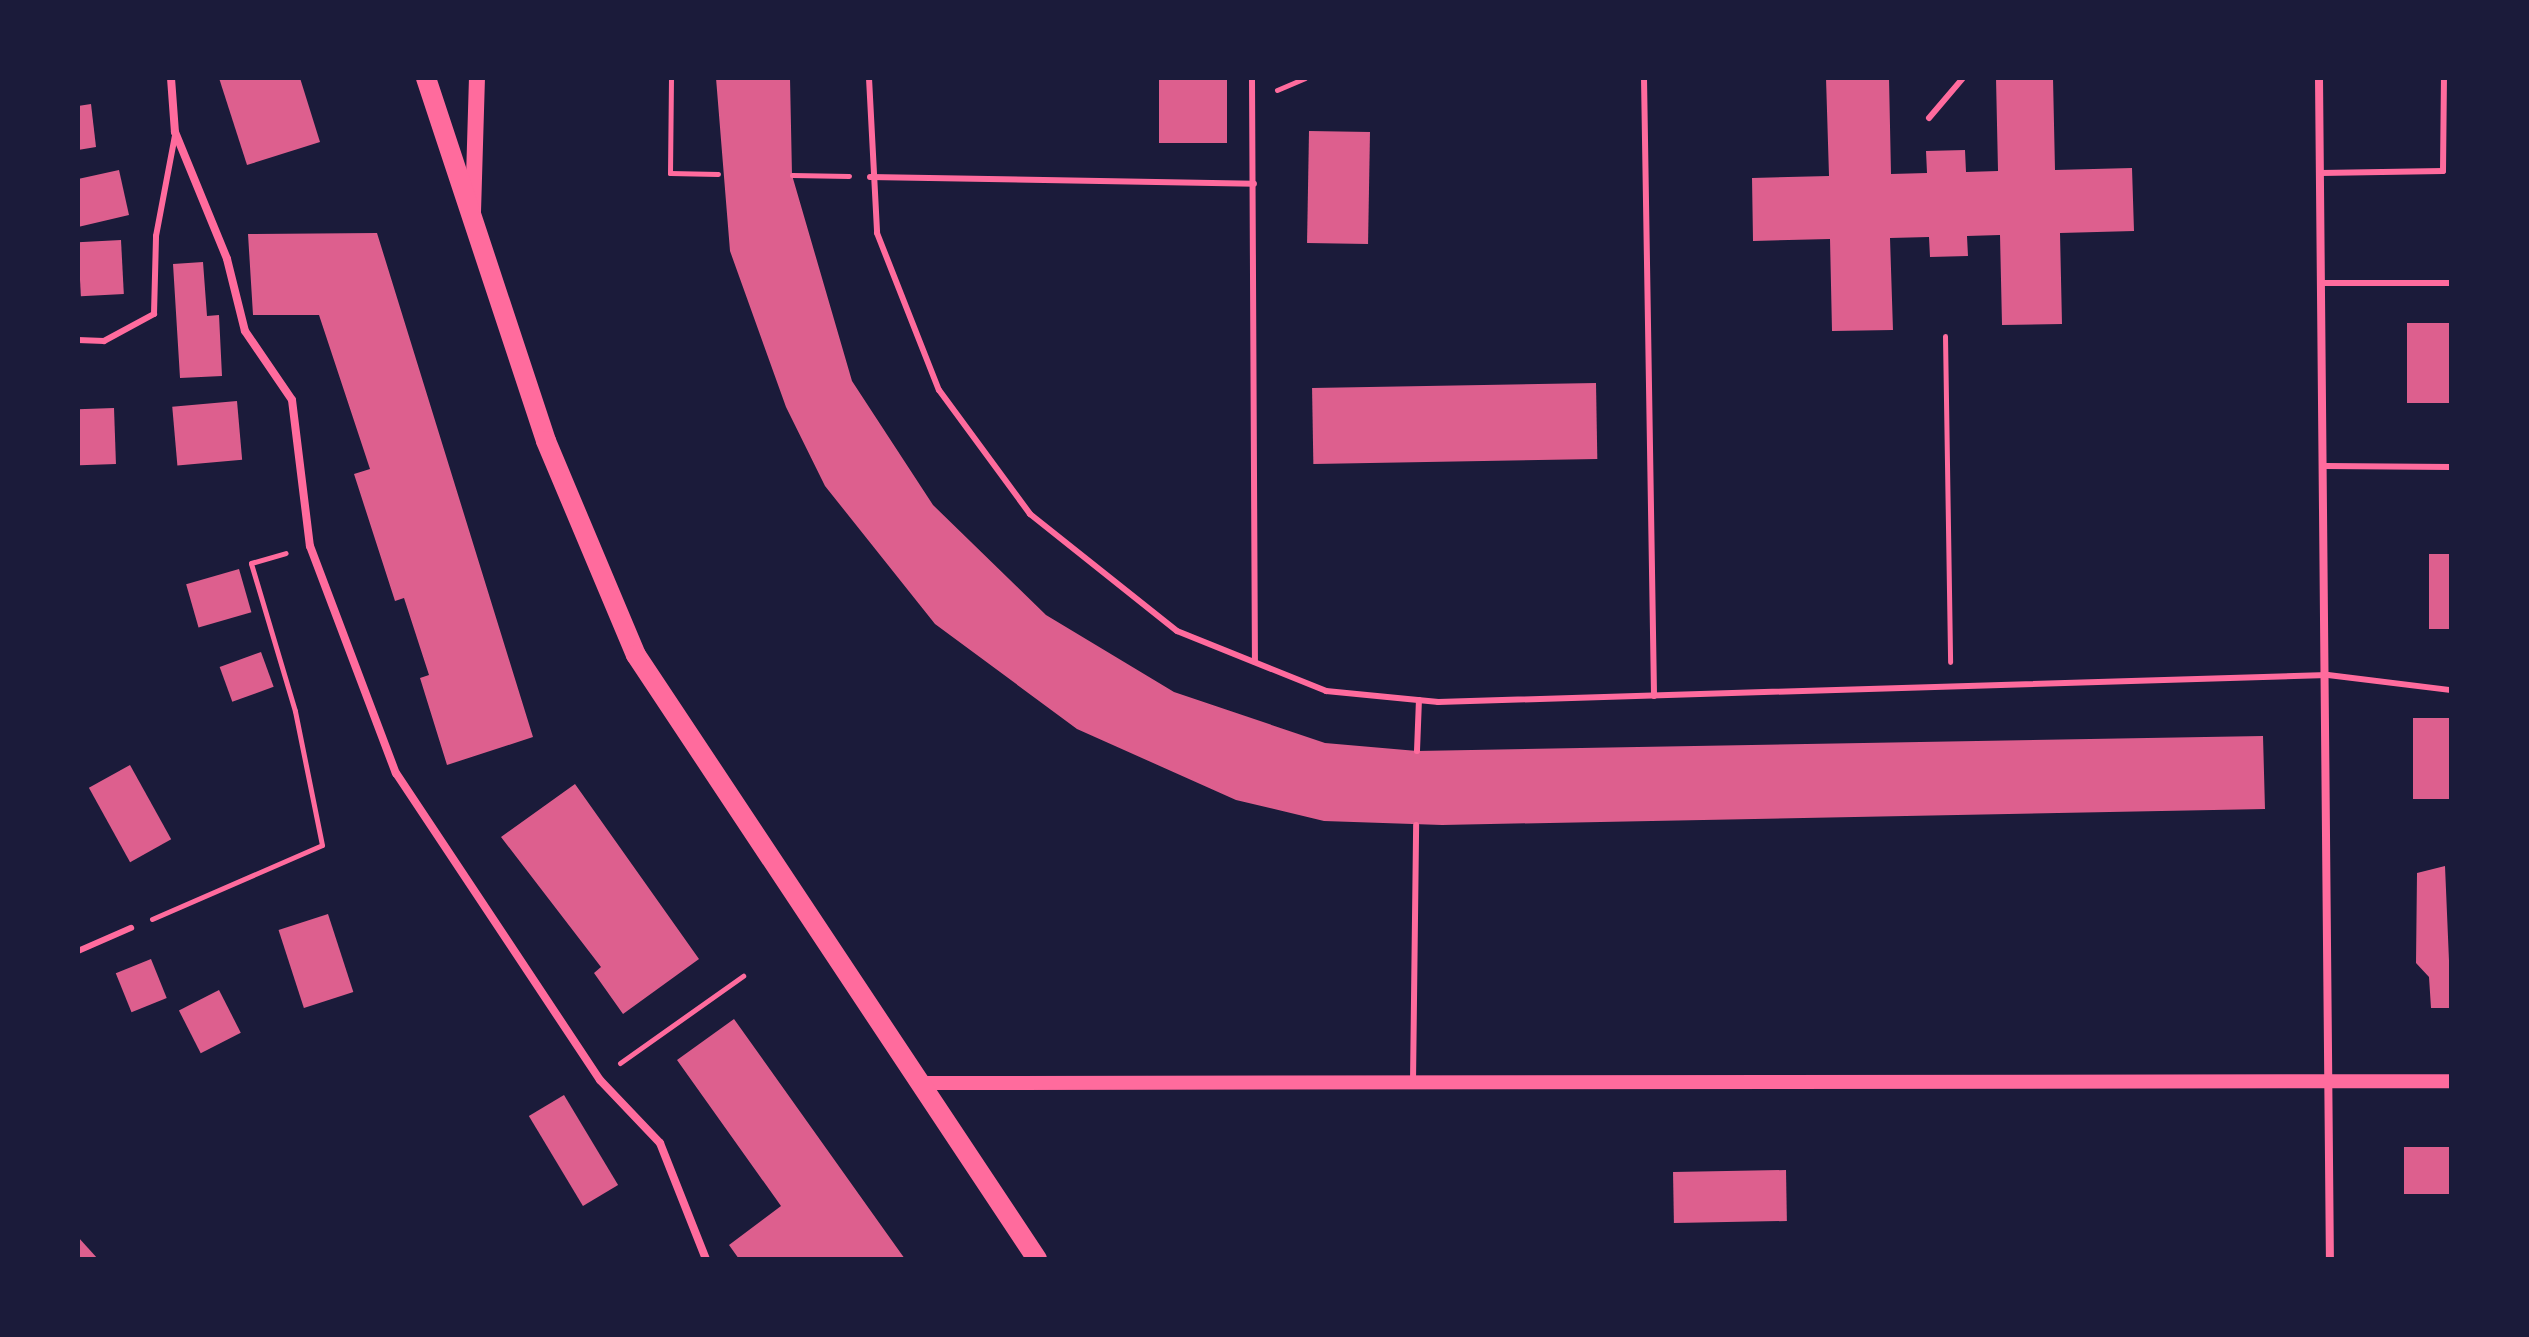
<!DOCTYPE html>
<style>
body{margin:0}
#map{position:relative;width:2529px;height:1337px;overflow:hidden;background:#1b1b3a;font-family:"Nunito Sans",sans-serif}
div>[style]{position:absolute}
[style*='--x']{left:calc(var(--x)*1px);top:calc(var(--y)*1px);width:calc(var(--w)*1px);rotate:calc(var(--a)*1deg)}
.building>*{inset:0;background:#dd5f8e;transform-origin:0 0}
.path>*{height:5px;margin:-2.5px;padding:0 2.5px;transform-origin:2.5px;border-radius:2.5px;background:#ff6b9d}
.service>*{height:6px;margin:-3px;padding:0 3px;transform-origin:3px;border-radius:3px;background:#ff6b9d}
.minor>*{height:8px;margin:-4px;padding:0 4px;transform-origin:4px;border-radius:4px;background:#ff6b9d}
.tertiary>*{height:14px;margin:-7px;padding:0 7px;transform-origin:7px;border-radius:7px;background:#ff6b9d}
.secondary>*{height:16px;margin:-8px;padding:0 8px;transform-origin:8px;border-radius:8px;background:#ff6b9d}
.primary>*{height:20px;margin:-10px;padding:0 10px;transform-origin:10px;border-radius:10px;background:#ff6b9d}
span{translate:-50% -50%;white-space:nowrap;text-align:center;line-height:1.15;-webkit-text-stroke:6px #1b1b3a;paint-order:stroke}
.frame{position:absolute;inset:0;border:80px solid #1b1b3a;pointer-events:none}
</style>
<div id="map">
<div class="building">
<i style="clip-path:polygon(219px 78px,300px 78px,320px 142px,247px 165px)"></i>
<i style="clip-path:polygon(716px 78px,790px 78px,792px 175px,852px 381px,933px 505px,1046px 615px,1174px 692px,1325px 743px,1417px 751px,2263px 736px,2265px 809px,1442px 825px,1324px 821px,1236px 800px,1077px 729px,935px 624px,825px 486px,786px 407px,730px 251px)"></i>
<i style="left:1159px;top:78px;width:68px;height:65px"></i>
<i style="clip-path:polygon(1826px 78px,1889px 78px,1891px 174px,1927px 173px,1926px 151px,1965px 150px,1966px 172px,1998px 171px,1996px 78px,2053px 78px,2055px 170px,2132px 168px,2134px 231px,2060px 233px,2062px 324px,2002px 325px,2000px 235px,1967px 236px,1968px 256px,1930px 257px,1929px 237px,1890px 238px,1893px 330px,1832px 331px,1830px 239px,1753px 241px,1752px 178px,1829px 176px)"></i>
<i style="clip-path:polygon(91px 104px,96px 147px,78px 150px,78px 106px)"></i>
<i style="left:1309px;top:131px;width:61px;height:112px;rotate:1deg"></i>
<i style="clip-path:polygon(119px 170px,129px 215px,78px 227px,78px 179px)"></i>
<i style="clip-path:polygon(377px 233px,533px 737px,447px 765px,420px 678px,429px 675px,404px 598px,395px 601px,354px 474px,370px 469px,319px 315px,253px 315px,248px 234px)"></i>
<i style="left:121px;top:240px;width:54px;height:43px;rotate:87deg"></i>
<i style="clip-path:polygon(203px 262px,207px 316px,219px 315px,222px 376px,180px 378px,173px 264px)"></i>
<i style="left:2451px;top:323px;width:80px;height:44px;rotate:90deg"></i>
<i style="left:1596px;top:383px;width:76px;height:284px;rotate:89deg"></i>
<i style="left:237px;top:401px;width:59px;height:65px;rotate:85deg"></i>
<i style="left:114px;top:408px;width:56px;height:36px;rotate:88deg"></i>
<i style="left:2429px;top:554px;width:22px;height:75px"></i>
<i style="left:239px;top:569px;width:45px;height:55px;rotate:74deg"></i>
<i style="left:261px;top:652px;width:37px;height:44px;rotate:70deg"></i>
<i style="left:2451px;top:718px;width:81px;height:38px;rotate:90deg"></i>
<i style="left:130px;top:765px;width:85px;height:47px;rotate:61deg"></i>
<i style="clip-path:polygon(575px 784px,699px 959px,623px 1014px,594px 973px,601px 967px,501px 837px)"></i>
<i style="clip-path:polygon(2445px 866px,2451px 1008px,2431px 1008px,2429px 977px,2416px 963px,2417px 873px)"></i>
<i style="left:328px;top:914px;width:82px;height:52px;rotate:72deg"></i>
<i style="left:151px;top:959px;width:42px;height:38px;rotate:68deg"></i>
<i style="left:219px;top:990px;width:48px;height:45px;rotate:63deg"></i>
<i style="clip-path:polygon(734px 1019px,885px 1231px,905px 1259px,739px 1259px,729px 1245px,781px 1206px,677px 1060px)"></i>
<i style="left:564px;top:1095px;width:105px;height:41px;rotate:59deg"></i>
<i style="left:2451px;top:1147px;width:47px;height:47px;rotate:90deg"></i>
<i style="left:1786px;top:1170px;width:51px;height:113px;rotate:89deg"></i>
<i style="clip-path:polygon(78px 1237px,98px 1259px,78px 1259px)"></i>
</div>
<div class="path">
<i style="--x:671;--y:78;--w:95;--a:90.6"></i>
<i style="--x:670;--y:173;--w:48;--a:1.2"></i>
<i style="--x:1277;--y:90;--w:30;--a:-23"></i>
<i style="--x:792;--y:175;--w:57;--a:1"></i>
<i style="--x:1945;--y:336;--w:326;--a:89.1"></i>
<i style="--x:152;--y:919;--w:185;--a:-23.5"></i>
<i style="--x:322;--y:845;--w:137;--a:-101.4"></i>
<i style="--x:295;--y:711;--w:154;--a:-106.6"></i>
<i style="--x:251;--y:563;--w:36;--a:-16"></i>
<i style="--x:620;--y:1063;--w:151;--a:-35.3"></i>
</div>
<div class="service">
<i style="--x:869;--y:78;--w:155;--a:87"></i>
<i style="--x:877;--y:233;--w:169;--a:68.5"></i>
<i style="--x:939;--y:390;--w:154;--a:53.7"></i>
<i style="--x:1030;--y:514;--w:188;--a:38.5"></i>
<i style="--x:1177;--y:631;--w:161;--a:21.9"></i>
<i style="--x:1326;--y:691;--w:113;--a:5.6"></i>
<i style="--x:1438;--y:702;--w:890;--a:-1.74"></i>
<i style="--x:2328;--y:675;--w:124;--a:7"></i>
<i style="--x:1252;--y:78;--w:584;--a:89.71"></i>
<i style="--x:1644;--y:78;--w:618;--a:89.07"></i>
<i style="--x:1929;--y:118;--w:52;--a:-49.6"></i>
<i style="--x:2321;--y:173;--w:122;--a:-0.9"></i>
<i style="--x:2443;--y:171;--w:93;--a:-89.4"></i>
<i style="--x:870;--y:177;--w:384;--a:1"></i>
<i style="--x:2323;--y:283;--w:128;--a:0"></i>
<i style="--x:78;--y:340;--w:26;--a:2"></i>
<i style="--x:104;--y:341;--w:57;--a:-28.4"></i>
<i style="--x:154;--y:314;--w:78;--a:-88.5"></i>
<i style="--x:156;--y:236;--w:103;--a:-79.3"></i>
<i style="--x:2326;--y:466;--w:125;--a:0.5"></i>
<i style="--x:1417;--y:751;--w:51;--a:-87.8"></i>
<i style="--x:78;--y:951;--w:58;--a:-23.5"></i>
<i style="--x:1413;--y:1082;--w:257;--a:-89.3"></i>
</div>
<div class="minor">
<i style="--x:171;--y:78;--w:54;--a:85.8"></i>
<i style="--x:175;--y:132;--w:137;--a:67.7"></i>
<i style="--x:227;--y:259;--w:74;--a:76"></i>
<i style="--x:245;--y:331;--w:83;--a:55.7"></i>
<i style="--x:292;--y:400;--w:147;--a:83"></i>
<i style="--x:310;--y:546;--w:243;--a:69.3"></i>
<i style="--x:396;--y:773;--w:369;--a:56.4"></i>
<i style="--x:600;--y:1080;--w:87;--a:46.4"></i>
<i style="--x:660;--y:1143;--w:125;--a:68.4"></i>
<i style="--x:2319;--y:78;--w:1181;--a:89.47"></i>
</div>
<div class="tertiary">
<i style="--x:918;--y:1083;--w:1533;--a:-0.07"></i>
</div>
<div class="secondary">
<i style="--x:473;--y:212;--w:134;--a:-88.3"></i>
</div>
<div class="primary">
<i style="--x:426;--y:78;--w:382;--a:71.7"></i>
<i style="--x:546;--y:441;--w:232;--a:67.2"></i>
<i style="--x:636;--y:655;--w:725;--a:56.42"></i>
</div>
<div class="frame"></div>
</div>
